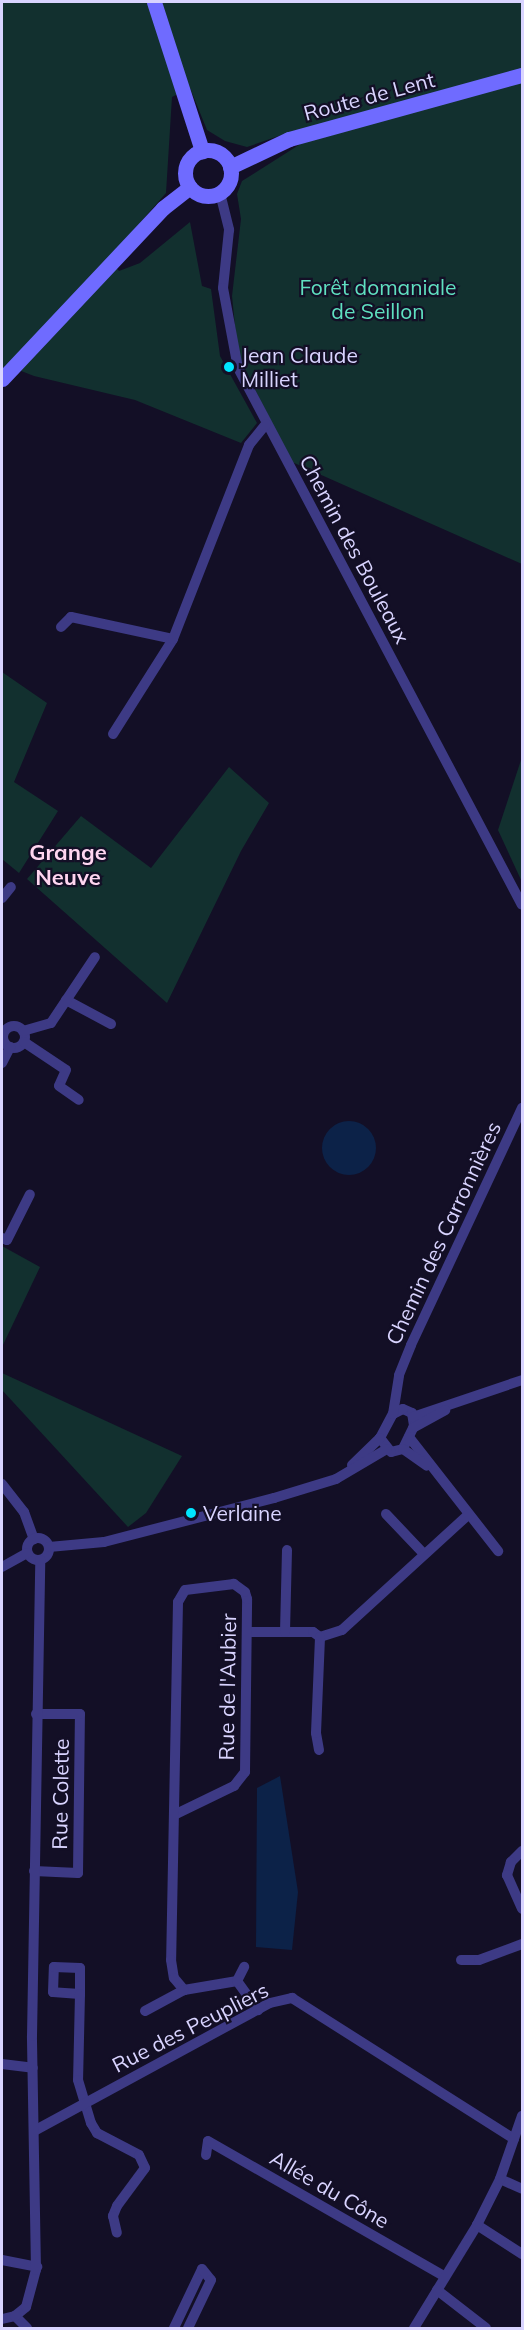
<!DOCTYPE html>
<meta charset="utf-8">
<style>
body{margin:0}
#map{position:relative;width:524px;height:2330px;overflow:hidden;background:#130f26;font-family:Mulish,sans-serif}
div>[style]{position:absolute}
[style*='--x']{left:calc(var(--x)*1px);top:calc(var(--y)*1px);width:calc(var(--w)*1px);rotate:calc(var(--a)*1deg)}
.green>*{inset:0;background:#12302f}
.water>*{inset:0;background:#0c2248}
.round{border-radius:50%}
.street>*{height:10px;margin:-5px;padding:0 5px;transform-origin:5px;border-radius:5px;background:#3d3a85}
.street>.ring{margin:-5px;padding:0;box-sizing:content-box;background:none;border:10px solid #3d3a85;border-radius:50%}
.secondary>*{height:15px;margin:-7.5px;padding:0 7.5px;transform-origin:7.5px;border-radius:7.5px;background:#6f6bff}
.secondary>.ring{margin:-7.5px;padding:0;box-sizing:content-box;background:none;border:15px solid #6f6bff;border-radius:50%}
.dots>*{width:16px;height:16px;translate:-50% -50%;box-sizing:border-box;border:3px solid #130f26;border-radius:50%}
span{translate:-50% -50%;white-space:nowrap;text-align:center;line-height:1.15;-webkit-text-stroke:4.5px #130f26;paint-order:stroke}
.street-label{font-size:21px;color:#d9d4ff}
.park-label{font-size:21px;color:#5fe0c0}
.poi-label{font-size:21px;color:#d9d4ff}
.left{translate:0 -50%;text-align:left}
.neighbourhood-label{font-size:22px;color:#ffd6f0;font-weight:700}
.frame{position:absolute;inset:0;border:3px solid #d9d4ff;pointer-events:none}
</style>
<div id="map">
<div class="green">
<i style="clip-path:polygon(2px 2px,522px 2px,522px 564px,292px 462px,238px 356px,232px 296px,241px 219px,237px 194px,242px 181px,302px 143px,296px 130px,247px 147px,225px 141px,207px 130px,190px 88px,172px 97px,166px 193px,109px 258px,119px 271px,140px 263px,190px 222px,202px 286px,211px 289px,220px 356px,257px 423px,241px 443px,135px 400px,34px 376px,6px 365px,2px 369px)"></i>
<i style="clip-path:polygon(2px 672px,47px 703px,14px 782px,58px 811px,19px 873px,2px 859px)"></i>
<i style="clip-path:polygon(522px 757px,522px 882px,498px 830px)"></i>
<i style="clip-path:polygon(229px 767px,269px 803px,241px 851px,167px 1003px,27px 879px,81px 816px,151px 868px)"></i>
<i style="clip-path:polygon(2px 1246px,40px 1267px,2px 1347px)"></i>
<i style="clip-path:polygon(2px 1373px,182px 1456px,146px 1513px,128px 1527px,2px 1390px)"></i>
</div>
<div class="water">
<i class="round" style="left:322px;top:1121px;width:54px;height:54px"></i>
<i style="clip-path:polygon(280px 1776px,298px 1892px,292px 1950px,256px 1947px,257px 1788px)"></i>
</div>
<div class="street">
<i style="--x:220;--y:193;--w:38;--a:76"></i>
<i style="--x:229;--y:230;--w:58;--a:95.9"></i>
<i style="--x:223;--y:288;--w:81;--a:79.4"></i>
<i style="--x:238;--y:368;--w:607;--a:62.13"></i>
<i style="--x:61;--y:627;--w:14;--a:-45"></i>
<i style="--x:71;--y:617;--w:104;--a:12.2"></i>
<i style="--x:113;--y:734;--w:112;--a:-57.7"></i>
<i style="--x:173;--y:639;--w:208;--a:-68.6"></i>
<i style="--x:249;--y:445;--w:27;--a:-51"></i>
<i style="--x:2;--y:898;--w:14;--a:-51"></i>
<i style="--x:66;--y:1000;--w:51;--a:28.1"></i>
<i class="ring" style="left:3px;top:1026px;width:12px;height:12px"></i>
<i style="--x:23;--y:1031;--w:29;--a:-16"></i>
<i style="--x:51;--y:1023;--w:79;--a:-56.3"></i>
<i style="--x:24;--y:1042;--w:50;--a:33.7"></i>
<i style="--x:66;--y:1070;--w:17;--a:114"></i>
<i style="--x:59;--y:1086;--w:24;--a:35"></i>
<i style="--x:2;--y:1063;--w:18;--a:-63"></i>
<i style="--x:2;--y:1238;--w:5;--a:22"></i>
<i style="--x:7;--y:1240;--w:51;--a:-63.4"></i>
<i style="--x:403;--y:1409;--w:10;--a:24"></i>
<i style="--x:412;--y:1413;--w:13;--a:81"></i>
<i style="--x:414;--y:1426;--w:25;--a:116"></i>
<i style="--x:403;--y:1449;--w:12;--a:166"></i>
<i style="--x:391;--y:1452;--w:18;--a:-128"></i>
<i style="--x:380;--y:1438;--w:27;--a:-62"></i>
<i style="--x:393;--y:1414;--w:11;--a:-27"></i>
<i style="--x:393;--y:1414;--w:39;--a:-81"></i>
<i style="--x:399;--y:1375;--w:32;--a:-68"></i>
<i style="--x:411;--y:1345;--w:262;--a:-64.9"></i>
<i style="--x:413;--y:1417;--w:115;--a:-18.7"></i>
<i style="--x:413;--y:1428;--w:37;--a:-29"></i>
<i style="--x:409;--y:1437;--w:145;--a:52"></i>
<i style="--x:403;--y:1449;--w:29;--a:35"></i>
<i style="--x:352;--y:1465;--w:39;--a:-44"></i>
<i style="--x:2;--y:1484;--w:36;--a:52"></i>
<i style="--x:24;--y:1512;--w:29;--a:70"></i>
<i style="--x:386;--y:1514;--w:55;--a:46.5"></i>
<i class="ring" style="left:27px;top:1538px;width:12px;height:12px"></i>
<i style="--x:49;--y:1547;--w:55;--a:-5.2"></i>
<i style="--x:104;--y:1542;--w:176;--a:-14.5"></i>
<i style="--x:274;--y:1498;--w:65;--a:-17"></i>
<i style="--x:336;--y:1479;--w:59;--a:-30.5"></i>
<i style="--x:2;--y:1567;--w:29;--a:-29"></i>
<i style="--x:247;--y:1632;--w:66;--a:0"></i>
<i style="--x:313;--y:1632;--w:9;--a:36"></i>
<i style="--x:320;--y:1637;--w:23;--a:-18"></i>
<i style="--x:342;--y:1630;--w:171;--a:-42.4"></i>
<i style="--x:285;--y:1632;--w:82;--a:-88.6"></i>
<i style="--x:319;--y:1750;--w:17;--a:-100"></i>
<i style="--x:316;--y:1733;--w:96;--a:-87.6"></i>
<i style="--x:174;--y:1815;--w:67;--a:-25.8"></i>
<i style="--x:234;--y:1786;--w:18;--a:-52"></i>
<i style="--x:245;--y:1772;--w:173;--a:-89.3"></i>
<i style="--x:247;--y:1599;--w:7;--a:-106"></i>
<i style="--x:245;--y:1592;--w:14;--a:-144"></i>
<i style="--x:234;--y:1584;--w:49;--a:173"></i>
<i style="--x:185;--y:1590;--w:14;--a:120"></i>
<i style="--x:178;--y:1602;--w:358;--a:91.1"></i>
<i style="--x:171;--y:1960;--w:18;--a:81"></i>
<i style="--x:174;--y:1978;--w:16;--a:50"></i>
<i style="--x:184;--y:1990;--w:54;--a:-9.6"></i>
<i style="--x:237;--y:1981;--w:36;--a:54"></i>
<i style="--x:522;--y:1851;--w:16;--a:135"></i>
<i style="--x:511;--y:1862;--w:14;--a:107"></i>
<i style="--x:507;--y:1875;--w:37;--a:66"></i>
<i style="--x:34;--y:1871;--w:44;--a:2.6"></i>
<i style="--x:78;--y:1873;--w:159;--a:-89.3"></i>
<i style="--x:80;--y:1714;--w:44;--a:180"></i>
<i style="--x:461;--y:1960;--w:18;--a:0"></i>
<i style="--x:479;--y:1960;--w:46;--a:-20.4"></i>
<i style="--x:237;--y:1981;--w:16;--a:-63"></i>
<i style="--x:80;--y:1994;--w:27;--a:-176"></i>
<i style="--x:53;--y:1992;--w:25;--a:-88"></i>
<i style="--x:54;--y:1967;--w:26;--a:2"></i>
<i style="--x:80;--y:1968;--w:26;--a:90"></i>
<i style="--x:80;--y:1994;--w:86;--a:91.3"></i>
<i style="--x:78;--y:2080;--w:45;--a:73.2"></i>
<i style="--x:91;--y:2123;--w:12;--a:59"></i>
<i style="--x:97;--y:2133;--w:47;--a:27.6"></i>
<i style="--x:139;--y:2155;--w:14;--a:65"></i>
<i style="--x:145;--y:2168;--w:47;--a:126.4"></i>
<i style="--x:117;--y:2206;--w:11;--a:112"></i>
<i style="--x:113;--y:2216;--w:17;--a:77"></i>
<i style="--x:145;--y:2011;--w:44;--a:-28.3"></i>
<i style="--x:2;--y:2064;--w:31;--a:7"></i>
<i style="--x:34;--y:2131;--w:268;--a:-28.5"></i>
<i style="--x:270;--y:2003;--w:23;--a:-13"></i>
<i style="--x:292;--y:1998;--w:263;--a:32.4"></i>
<i style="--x:206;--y:2155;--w:14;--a:-82"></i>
<i style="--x:208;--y:2141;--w:273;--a:29.8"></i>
<i style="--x:500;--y:2179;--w:24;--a:24"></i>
<i style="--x:477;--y:2225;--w:54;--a:32.8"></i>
<i style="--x:2;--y:2260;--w:36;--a:11"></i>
<i style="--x:437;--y:2290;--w:62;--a:37.8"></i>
<i style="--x:15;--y:2316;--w:17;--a:45"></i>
<i style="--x:2;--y:2319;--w:13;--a:-13"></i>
<i style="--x:15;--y:2316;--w:14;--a:-39"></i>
<i style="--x:26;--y:2307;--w:38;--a:-75"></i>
<i style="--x:36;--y:2270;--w:234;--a:-91"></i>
<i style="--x:32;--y:2036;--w:476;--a:-89"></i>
<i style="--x:174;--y:2328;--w:65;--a:-64.6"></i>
<i style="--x:202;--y:2269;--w:14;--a:51"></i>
<i style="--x:211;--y:2280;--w:53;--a:115.6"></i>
<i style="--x:414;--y:2328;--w:121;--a:-58.5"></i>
<i style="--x:477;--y:2225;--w:51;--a:-63.4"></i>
<i style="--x:500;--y:2179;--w:67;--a:-70.8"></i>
</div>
<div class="secondary">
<i style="--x:154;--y:2;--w:157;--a:72.1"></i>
<i class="ring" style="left:185px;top:150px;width:31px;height:31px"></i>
<i style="--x:230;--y:167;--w:65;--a:-25.4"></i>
<i style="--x:289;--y:139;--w:242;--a:-15.4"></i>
<i style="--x:2;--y:379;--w:235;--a:-46.7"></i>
<i style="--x:163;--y:208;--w:34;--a:-38"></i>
</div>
<div class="dots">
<i style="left:229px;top:367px;background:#00e5ff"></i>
<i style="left:191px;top:1513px;background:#00e5ff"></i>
</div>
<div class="street-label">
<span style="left:369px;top:96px;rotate:-15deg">Route de Lent</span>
<span style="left:355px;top:549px;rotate:62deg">Chemin des Bouleaux</span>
<span style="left:443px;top:1233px;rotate:-65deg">Chemin des Carronnières</span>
<span style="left:227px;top:1687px;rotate:-89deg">Rue de l'Aubier</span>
<span style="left:60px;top:1794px;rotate:-89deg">Rue Colette</span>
<span style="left:190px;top:2027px;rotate:-27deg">Rue des Peupliers</span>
<span style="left:330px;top:2189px;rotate:30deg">Allée du Cône</span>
</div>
<div class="park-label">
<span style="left:378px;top:299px">Forêt domaniale<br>de Seillon</span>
</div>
<div class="poi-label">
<span class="left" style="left:241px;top:367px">Jean Claude<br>Milliet</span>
<span class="left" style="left:203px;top:1513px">Verlaine</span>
</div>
<div class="neighbourhood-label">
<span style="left:68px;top:865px">Grange<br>Neuve</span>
</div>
<div class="frame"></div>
</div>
